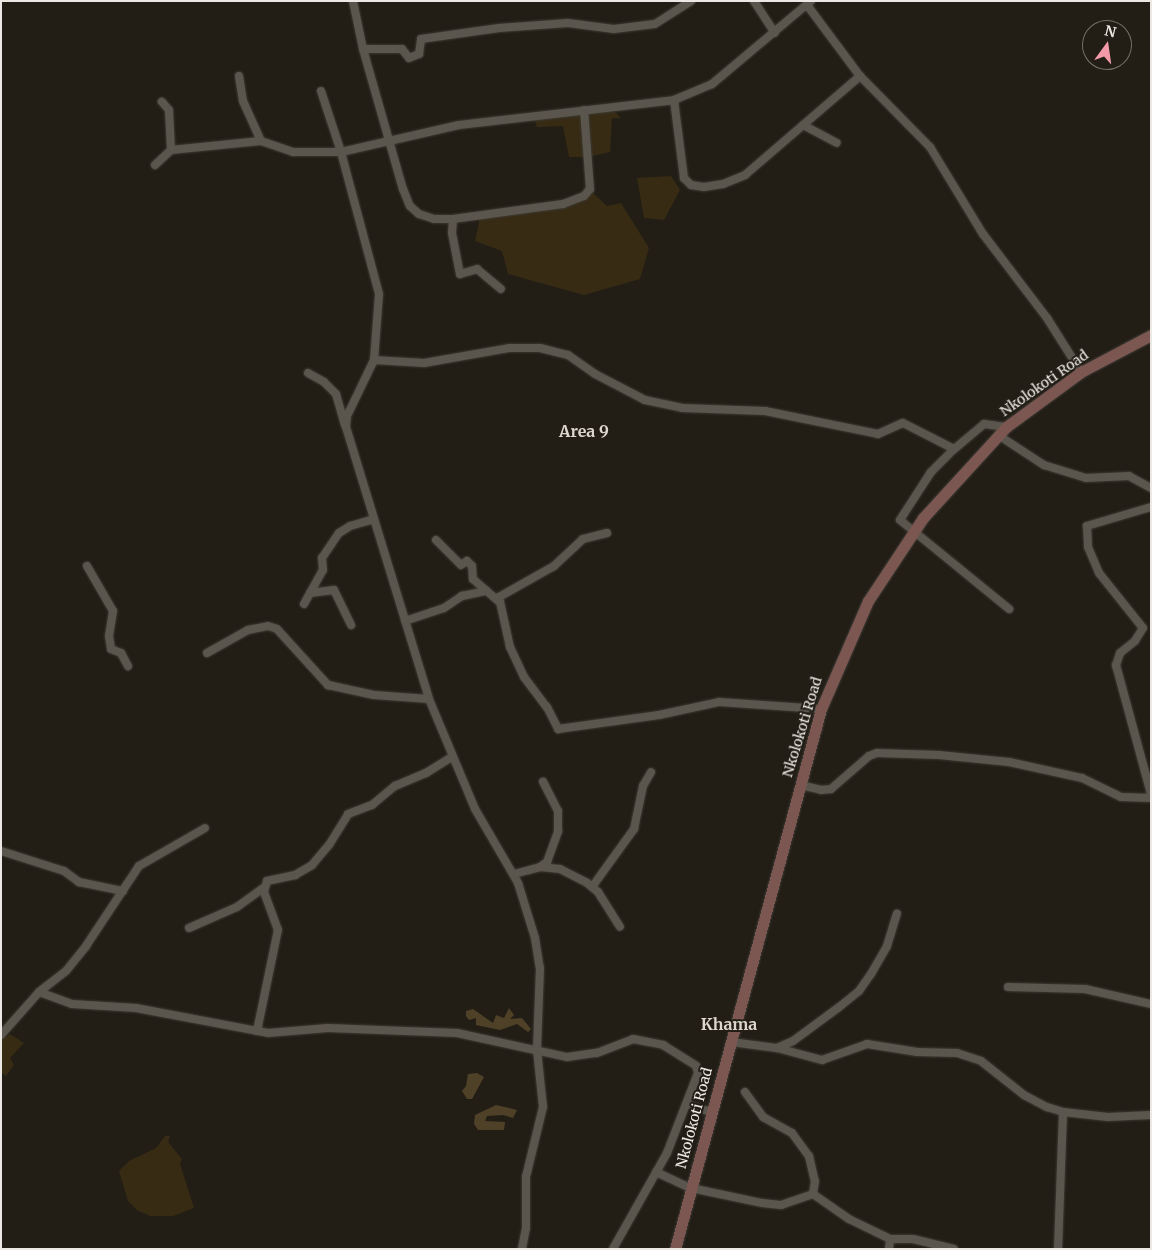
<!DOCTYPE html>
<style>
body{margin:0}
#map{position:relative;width:1152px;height:1250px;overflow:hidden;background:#221e16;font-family:Merriweather,serif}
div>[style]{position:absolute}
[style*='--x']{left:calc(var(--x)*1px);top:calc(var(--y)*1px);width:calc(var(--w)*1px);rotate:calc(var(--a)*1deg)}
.green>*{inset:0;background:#372b14}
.forest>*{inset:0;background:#4f4127}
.roads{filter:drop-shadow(0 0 1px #3d3a34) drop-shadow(0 0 1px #3d3a34)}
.street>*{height:8px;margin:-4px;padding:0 4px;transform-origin:4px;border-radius:4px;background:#5b564d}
.secondary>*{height:11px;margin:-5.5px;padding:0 5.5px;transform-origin:5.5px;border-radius:5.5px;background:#7c5752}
span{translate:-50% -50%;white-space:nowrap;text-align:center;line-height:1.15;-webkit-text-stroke:4px #221e16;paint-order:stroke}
.street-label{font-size:14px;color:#ece9e4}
.quarter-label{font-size:16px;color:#dcd6cc;font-weight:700}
.frame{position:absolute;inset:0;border:2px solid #ece9e4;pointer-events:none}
.north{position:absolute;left:1082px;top:20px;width:50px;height:50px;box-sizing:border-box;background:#221e16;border:1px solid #736f68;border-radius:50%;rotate:14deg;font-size:14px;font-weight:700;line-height:20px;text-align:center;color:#ece9e4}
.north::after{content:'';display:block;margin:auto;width:18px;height:22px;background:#f39aa9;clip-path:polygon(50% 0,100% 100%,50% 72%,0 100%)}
</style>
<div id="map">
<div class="green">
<i style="clip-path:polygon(613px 110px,621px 118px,612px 118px,610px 152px,592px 156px,588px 113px)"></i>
<i style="clip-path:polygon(581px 114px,585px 157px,569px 157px,563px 126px,537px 127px,534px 119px)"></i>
<i style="clip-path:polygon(671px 176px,680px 190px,664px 220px,644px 218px,637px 178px)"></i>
<i style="clip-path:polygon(593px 193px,607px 206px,621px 203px,649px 248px,640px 279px,584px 295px,508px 274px,502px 251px,475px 241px,480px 218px,564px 208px)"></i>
<i style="clip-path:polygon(10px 1034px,24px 1043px,10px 1058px,14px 1065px,6px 1076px,1px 1072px,1px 1041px)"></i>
<i style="clip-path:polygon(165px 1136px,170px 1136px,168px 1142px,182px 1159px,180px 1164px,194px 1208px,173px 1216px,150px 1216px,137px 1210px,128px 1201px,119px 1171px,129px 1161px,156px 1148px)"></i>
</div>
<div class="forest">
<i style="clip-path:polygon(509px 1008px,514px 1015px,510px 1019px,522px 1018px,531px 1029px,528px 1032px,517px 1024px,500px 1030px,476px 1025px,476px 1018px,469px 1020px,466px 1016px,466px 1011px,473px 1009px,493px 1023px,496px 1015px,504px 1018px)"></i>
<i style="clip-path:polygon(477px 1073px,484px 1077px,472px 1099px,467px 1099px,462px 1091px,466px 1086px,468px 1074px)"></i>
<i style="clip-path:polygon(496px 1105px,517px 1110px,513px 1118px,503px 1115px,487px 1116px,485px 1121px,505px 1122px,504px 1130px,478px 1130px,474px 1124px,475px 1115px)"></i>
</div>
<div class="roads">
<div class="street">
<i style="--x:353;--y:1;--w:49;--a:78.2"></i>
<i style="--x:363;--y:49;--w:146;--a:74.1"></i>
<i style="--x:403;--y:189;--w:18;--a:68"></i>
<i style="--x:410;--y:206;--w:12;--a:42"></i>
<i style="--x:419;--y:214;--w:16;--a:18"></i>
<i style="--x:434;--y:219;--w:19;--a:0"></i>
<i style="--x:453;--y:219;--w:111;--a:-7.8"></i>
<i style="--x:563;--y:204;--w:22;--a:-21"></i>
<i style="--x:584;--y:196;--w:9;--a:-49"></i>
<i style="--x:590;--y:189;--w:79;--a:-94.3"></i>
<i style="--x:754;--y:1;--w:38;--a:57"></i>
<i style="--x:807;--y:5;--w:89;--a:53.3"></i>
<i style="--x:860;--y:76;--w:100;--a:45.4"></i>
<i style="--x:930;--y:147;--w:102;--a:58.7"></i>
<i style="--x:983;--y:234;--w:106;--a:52.7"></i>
<i style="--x:1047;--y:318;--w:64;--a:57.8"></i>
<i style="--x:363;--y:49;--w:39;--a:0"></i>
<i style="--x:402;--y:49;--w:11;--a:52"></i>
<i style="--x:409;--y:58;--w:11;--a:-22"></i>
<i style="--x:419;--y:54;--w:15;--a:-82"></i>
<i style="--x:421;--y:39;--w:79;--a:-8"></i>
<i style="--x:499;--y:28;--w:69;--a:-4.1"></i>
<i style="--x:568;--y:23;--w:46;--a:7.4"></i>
<i style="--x:614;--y:29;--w:41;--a:-7"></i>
<i style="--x:655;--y:24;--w:43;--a:-32.6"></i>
<i style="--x:239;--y:76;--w:25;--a:81"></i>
<i style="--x:243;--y:101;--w:44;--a:65.8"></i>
<i style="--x:261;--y:141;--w:34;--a:19"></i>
<i style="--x:293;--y:152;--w:48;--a:0"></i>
<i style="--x:341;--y:152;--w:121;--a:-12.9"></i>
<i style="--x:459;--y:125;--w:216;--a:-6.6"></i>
<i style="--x:674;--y:100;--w:41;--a:-22.8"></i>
<i style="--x:712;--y:84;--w:129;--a:-40"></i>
<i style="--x:321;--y:91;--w:64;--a:71.8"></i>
<i style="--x:341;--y:152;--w:147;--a:75"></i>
<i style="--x:379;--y:294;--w:66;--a:94.3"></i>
<i style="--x:374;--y:360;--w:62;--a:115.7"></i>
<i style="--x:347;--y:416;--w:11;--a:95"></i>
<i style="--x:346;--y:427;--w:284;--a:73"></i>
<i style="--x:429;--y:699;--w:119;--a:67.3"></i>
<i style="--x:475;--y:809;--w:86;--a:59.8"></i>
<i style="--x:518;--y:883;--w:58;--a:72.8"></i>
<i style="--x:535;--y:938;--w:30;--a:81"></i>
<i style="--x:540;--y:968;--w:82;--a:92.1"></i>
<i style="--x:537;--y:1050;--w:57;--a:84"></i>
<i style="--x:543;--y:1107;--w:72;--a:103.7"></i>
<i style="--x:526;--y:1177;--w:51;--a:90"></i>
<i style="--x:526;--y:1228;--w:21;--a:101"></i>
<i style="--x:674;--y:100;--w:79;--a:82.7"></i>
<i style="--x:684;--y:178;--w:10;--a:45"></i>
<i style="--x:691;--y:185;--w:13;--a:9"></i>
<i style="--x:704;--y:187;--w:19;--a:-9"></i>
<i style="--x:723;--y:184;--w:24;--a:-22"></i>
<i style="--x:745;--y:175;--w:152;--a:-40.7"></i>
<i style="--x:803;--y:125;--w:38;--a:28"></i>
<i style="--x:171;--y:150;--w:90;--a:-5.7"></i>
<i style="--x:155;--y:165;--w:22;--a:-43"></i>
<i style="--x:171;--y:150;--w:40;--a:-92.9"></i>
<i style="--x:169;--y:110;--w:11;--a:-131"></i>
<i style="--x:453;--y:219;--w:14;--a:94"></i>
<i style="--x:452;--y:233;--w:42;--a:79"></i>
<i style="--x:460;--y:274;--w:18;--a:-16"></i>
<i style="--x:477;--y:269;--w:31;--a:40"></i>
<i style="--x:374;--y:360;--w:50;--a:3.4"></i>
<i style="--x:424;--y:363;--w:86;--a:-10"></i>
<i style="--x:509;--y:348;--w:31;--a:0"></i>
<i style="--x:540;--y:348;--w:29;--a:14"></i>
<i style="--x:568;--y:355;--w:33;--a:35"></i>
<i style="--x:595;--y:374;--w:56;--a:27.5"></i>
<i style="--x:645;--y:400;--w:38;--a:12"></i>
<i style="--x:682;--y:408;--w:83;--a:2.1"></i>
<i style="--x:765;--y:411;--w:115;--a:11.5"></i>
<i style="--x:878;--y:434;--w:27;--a:-24"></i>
<i style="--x:903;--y:423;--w:57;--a:27"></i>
<i style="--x:308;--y:373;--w:18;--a:29"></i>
<i style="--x:324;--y:382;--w:17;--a:45"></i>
<i style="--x:336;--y:394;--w:32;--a:74"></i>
<i style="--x:1006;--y:427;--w:22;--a:-172"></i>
<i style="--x:984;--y:424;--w:39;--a:140"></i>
<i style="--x:954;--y:449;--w:33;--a:135"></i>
<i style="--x:931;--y:472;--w:57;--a:122.9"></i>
<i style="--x:900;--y:520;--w:141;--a:39.2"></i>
<i style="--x:998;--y:435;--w:55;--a:33.1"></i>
<i style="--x:1044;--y:465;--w:44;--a:17.2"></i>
<i style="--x:1086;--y:478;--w:43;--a:-2.7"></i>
<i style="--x:1129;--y:476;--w:25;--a:29"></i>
<i style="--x:1151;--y:507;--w:67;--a:163.5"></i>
<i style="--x:1087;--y:526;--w:21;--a:87"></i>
<i style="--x:1088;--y:547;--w:28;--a:67"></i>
<i style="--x:1099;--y:573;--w:70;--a:51.3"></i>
<i style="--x:1143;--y:628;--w:15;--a:122"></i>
<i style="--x:1135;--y:641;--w:19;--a:141"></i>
<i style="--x:1120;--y:653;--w:13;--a:108"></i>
<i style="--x:1116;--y:665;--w:134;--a:74.8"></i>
<i style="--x:607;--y:533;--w:25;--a:166"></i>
<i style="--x:583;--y:539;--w:40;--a:137"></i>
<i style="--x:554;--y:566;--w:63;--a:150.6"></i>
<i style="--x:499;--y:597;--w:51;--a:77.6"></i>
<i style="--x:510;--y:647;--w:33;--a:65"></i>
<i style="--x:524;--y:677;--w:38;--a:53"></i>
<i style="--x:547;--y:707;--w:25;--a:63"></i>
<i style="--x:558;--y:729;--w:102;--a:-7.9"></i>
<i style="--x:659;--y:715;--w:61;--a:-12.2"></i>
<i style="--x:719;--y:702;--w:102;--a:3.9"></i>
<i style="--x:436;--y:540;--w:35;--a:45"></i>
<i style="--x:461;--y:565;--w:7;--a:-34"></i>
<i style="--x:467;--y:561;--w:7;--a:45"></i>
<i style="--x:472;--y:566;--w:13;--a:86"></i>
<i style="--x:473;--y:579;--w:33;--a:41"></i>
<i style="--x:87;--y:566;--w:52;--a:60"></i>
<i style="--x:113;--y:611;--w:25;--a:99"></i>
<i style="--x:109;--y:636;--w:13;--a:81"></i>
<i style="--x:111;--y:649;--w:11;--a:22"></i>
<i style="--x:121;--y:653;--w:15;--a:62"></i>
<i style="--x:310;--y:593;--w:24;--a:-7"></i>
<i style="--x:334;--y:590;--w:39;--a:64"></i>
<i style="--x:304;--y:604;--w:39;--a:-61"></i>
<i style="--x:323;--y:570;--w:12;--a:-95"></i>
<i style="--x:322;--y:558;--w:30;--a:-56"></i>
<i style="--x:339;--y:533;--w:13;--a:-32"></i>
<i style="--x:350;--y:526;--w:25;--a:-16"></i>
<i style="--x:405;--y:621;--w:41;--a:-18.4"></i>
<i style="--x:444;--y:608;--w:22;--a:-34"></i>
<i style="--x:462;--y:596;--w:25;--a:-12"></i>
<i style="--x:207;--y:653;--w:47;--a:-29.3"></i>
<i style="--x:248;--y:630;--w:20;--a:-11"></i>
<i style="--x:268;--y:626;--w:9;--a:18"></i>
<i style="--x:277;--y:629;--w:76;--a:47.7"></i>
<i style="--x:328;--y:685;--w:47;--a:12.3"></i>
<i style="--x:374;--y:695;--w:55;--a:4.2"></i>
<i style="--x:800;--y:785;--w:22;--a:13"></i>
<i style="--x:821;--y:790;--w:10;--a:-6"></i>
<i style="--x:831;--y:789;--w:50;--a:-41"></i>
<i style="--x:869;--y:756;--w:9;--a:-21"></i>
<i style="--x:877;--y:753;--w:62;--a:1.8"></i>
<i style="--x:939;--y:755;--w:70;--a:5.7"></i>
<i style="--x:1009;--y:762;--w:75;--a:12.4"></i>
<i style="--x:1082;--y:778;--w:43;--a:26"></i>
<i style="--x:1121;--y:797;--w:30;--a:2"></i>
<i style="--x:1;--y:851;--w:66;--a:17.6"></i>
<i style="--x:64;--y:871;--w:19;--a:36"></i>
<i style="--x:79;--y:882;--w:45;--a:11.6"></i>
<i style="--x:540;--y:867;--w:20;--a:6"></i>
<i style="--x:560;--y:869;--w:30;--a:27"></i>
<i style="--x:587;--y:883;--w:14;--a:39"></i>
<i style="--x:598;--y:892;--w:41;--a:57.8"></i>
<i style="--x:514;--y:874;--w:27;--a:-15"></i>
<i style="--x:540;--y:867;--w:9;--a:-36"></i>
<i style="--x:547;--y:862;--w:33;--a:-70"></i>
<i style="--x:558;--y:831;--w:20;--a:-90"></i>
<i style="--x:558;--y:811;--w:33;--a:-117"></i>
<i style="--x:592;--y:887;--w:72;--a:-54.1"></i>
<i style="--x:634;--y:829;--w:44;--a:-78.2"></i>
<i style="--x:643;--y:786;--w:16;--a:-60"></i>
<i style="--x:189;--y:928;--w:52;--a:-23.6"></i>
<i style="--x:237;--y:907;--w:32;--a:-36"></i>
<i style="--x:1008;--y:987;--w:77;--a:1.5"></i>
<i style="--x:1085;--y:989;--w:68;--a:12.8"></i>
<i style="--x:39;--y:992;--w:35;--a:20"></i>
<i style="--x:72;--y:1004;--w:64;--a:3.6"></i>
<i style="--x:136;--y:1008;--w:134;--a:10.7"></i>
<i style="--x:268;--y:1033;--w:60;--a:-4.8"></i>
<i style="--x:328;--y:1028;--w:129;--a:2.2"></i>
<i style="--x:457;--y:1033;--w:113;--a:12.3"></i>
<i style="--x:567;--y:1057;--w:30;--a:-8"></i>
<i style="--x:597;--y:1053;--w:39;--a:-21"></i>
<i style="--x:633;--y:1039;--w:31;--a:11"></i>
<i style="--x:663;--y:1045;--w:39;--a:32"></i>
<i style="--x:696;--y:1066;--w:7;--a:74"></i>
<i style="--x:698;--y:1073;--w:86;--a:111.2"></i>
<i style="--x:667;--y:1153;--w:110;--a:119.4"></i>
<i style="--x:257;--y:1031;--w:103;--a:-78.3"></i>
<i style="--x:278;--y:930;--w:40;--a:-110.2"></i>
<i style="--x:264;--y:892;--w:11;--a:-75"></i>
<i style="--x:267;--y:881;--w:29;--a:-12"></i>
<i style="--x:295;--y:875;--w:20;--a:-30"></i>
<i style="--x:312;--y:865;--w:26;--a:-50"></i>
<i style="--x:329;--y:845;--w:36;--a:-58"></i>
<i style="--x:348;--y:814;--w:26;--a:-21"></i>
<i style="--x:372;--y:805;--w:30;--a:-40"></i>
<i style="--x:395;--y:786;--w:34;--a:-23"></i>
<i style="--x:426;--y:773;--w:31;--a:-32"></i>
<i style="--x:1;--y:1035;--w:57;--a:-48.5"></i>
<i style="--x:39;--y:992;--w:34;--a:-38"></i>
<i style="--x:66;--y:971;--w:32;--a:-51"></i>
<i style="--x:86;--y:946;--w:96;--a:-56.5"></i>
<i style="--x:139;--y:866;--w:76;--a:-29.9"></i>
<i style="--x:731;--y:1042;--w:46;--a:7.4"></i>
<i style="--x:777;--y:1048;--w:17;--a:-24"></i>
<i style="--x:793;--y:1041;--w:56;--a:-36.3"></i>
<i style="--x:838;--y:1008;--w:27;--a:-39"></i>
<i style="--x:859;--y:991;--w:21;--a:-55"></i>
<i style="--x:871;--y:974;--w:32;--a:-60"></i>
<i style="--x:887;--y:946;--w:34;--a:-73"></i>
<i style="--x:777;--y:1048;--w:47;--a:14.9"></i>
<i style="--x:822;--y:1060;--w:48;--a:-19.6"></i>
<i style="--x:867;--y:1044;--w:51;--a:9.1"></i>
<i style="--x:917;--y:1052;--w:40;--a:1.4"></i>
<i style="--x:957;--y:1053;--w:25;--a:18"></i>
<i style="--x:981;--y:1061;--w:55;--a:38.3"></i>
<i style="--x:1024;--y:1095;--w:26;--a:28"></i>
<i style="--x:1047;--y:1107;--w:17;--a:17"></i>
<i style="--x:1063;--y:1112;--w:45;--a:6.3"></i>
<i style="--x:1108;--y:1117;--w:43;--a:-2.7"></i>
<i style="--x:745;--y:1092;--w:31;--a:54"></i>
<i style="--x:763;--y:1117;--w:33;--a:29"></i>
<i style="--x:792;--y:1133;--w:29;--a:54"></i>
<i style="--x:809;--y:1156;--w:26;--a:77"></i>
<i style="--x:815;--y:1181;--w:13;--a:99"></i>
<i style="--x:687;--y:1104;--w:24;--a:19"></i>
<i style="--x:656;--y:1172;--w:38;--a:25"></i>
<i style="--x:691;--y:1188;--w:73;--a:11.9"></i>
<i style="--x:762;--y:1203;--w:19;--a:6"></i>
<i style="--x:781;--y:1205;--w:34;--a:-19"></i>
<i style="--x:813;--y:1194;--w:44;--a:34.8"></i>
<i style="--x:849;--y:1219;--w:46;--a:26"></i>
<i style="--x:890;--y:1239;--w:23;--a:0"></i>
<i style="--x:913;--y:1239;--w:42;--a:13.7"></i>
<i style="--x:889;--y:1249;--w:10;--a:-84"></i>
<i style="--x:1058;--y:1249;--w:137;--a:-87.9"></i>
</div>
<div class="secondary">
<i style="--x:675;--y:1249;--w:559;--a:-74.87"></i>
<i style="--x:821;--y:709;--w:118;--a:-66.5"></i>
<i style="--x:868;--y:601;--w:100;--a:-56.5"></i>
<i style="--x:923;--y:518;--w:123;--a:-47.6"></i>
<i style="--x:1006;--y:427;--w:93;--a:-36.3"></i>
<i style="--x:1081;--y:372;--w:79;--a:-27.9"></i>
</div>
</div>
<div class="street-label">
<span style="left:1044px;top:383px;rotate:-35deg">Nkolokoti Road</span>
<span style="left:802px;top:727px;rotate:-73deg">Nkolokoti Road</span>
<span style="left:694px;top:1118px;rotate:-75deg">Nkolokoti Road</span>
</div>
<div class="quarter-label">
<span style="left:584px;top:431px">Area 9</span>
<span style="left:729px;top:1024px">Khama</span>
</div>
<div class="frame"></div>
<div class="north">N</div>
</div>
